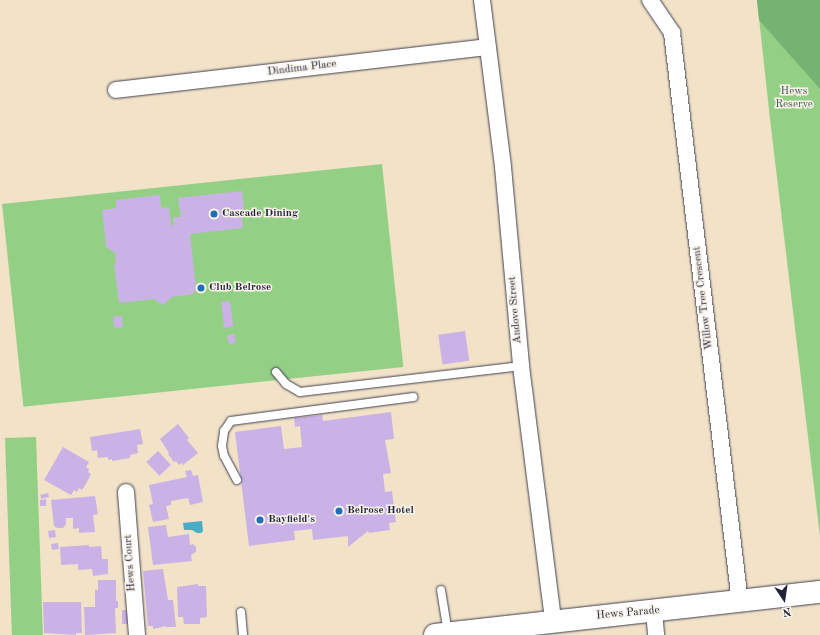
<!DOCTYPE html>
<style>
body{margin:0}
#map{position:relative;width:820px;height:635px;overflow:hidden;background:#f1e2c8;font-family:"Old Standard TT",serif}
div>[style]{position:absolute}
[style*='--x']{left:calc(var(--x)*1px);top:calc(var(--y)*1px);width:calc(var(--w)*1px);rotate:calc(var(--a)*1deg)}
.green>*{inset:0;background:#93d085;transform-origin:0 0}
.forest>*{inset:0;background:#76b272}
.water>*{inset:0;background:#48aec8}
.building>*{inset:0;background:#cbb2e6;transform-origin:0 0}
.roads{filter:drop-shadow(0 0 1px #413f50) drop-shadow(0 0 1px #413f50)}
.lane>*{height:8px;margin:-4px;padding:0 4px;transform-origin:4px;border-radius:4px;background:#fff}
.street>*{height:16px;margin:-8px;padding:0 8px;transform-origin:8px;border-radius:8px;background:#fff}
.secondary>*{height:22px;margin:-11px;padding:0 11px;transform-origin:11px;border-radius:11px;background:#fff}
.dots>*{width:11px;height:11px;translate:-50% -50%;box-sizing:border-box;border:2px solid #f7f3e8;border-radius:50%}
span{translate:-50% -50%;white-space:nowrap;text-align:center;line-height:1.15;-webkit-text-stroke:3px #f7f3e8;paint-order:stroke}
.street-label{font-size:11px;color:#22223b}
.park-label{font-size:11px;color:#445651}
.poi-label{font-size:11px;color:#22223b;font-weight:700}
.left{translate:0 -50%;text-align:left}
.north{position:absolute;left:764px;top:579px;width:40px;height:40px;-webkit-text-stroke:3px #f7f3e8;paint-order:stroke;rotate:167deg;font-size:11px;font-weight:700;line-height:16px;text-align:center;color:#22223b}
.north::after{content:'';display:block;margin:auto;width:14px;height:18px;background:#22223b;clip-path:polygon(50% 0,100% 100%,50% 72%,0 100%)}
</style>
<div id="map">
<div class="green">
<i style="clip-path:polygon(757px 0,820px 0,820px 537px,770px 119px)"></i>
<i style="left:382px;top:164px;width:204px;height:382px;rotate:84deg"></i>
<i style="left:36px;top:437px;width:198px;height:31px;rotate:88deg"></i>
</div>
<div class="forest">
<i style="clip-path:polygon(757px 0,820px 0,820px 89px,759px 20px)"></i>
</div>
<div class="water">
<i style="clip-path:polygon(202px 521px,203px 531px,201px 533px,197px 533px,192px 530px,184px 530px,183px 523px)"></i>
</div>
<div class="building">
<i style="clip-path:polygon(242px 191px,244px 209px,241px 209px,243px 228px,190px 234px,196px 288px,193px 294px,172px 297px,163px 305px,154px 299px,119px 303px,114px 264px,116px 263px,115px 253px,106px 247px,102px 210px,116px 208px,116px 200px,160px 195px,161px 208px,169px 207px,171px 225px,174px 225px,173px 217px,181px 217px,178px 198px)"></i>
<i style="left:230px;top:301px;width:26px;height:9px;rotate:83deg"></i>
<i style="left:122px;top:316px;width:11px;height:9px;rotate:85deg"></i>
<i style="left:465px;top:331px;width:30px;height:27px;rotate:82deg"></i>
<i style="left:234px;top:334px;width:9px;height:7px;rotate:77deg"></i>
<i style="clip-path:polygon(391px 412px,394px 439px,385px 440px,391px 473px,383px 474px,385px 492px,392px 491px,396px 522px,389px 523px,390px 530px,369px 533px,368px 531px,348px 547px,348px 536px,313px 540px,312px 529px,294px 531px,295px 540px,249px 546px,235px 432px,281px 426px,284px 449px,302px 447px,300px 426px,295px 427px,294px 418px,322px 415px,323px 421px)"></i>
<i style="clip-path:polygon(178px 424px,189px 438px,187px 440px,198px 453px,183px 465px,182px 463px,179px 465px,176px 461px,174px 462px,168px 454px,169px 453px,160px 439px)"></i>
<i style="clip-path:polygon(140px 429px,143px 444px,137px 445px,138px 453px,130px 455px,130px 458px,112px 461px,112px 459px,108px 460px,108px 457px,98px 458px,97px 450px,92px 451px,90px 437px)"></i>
<i style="clip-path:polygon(63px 447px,89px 462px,86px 467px,89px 469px,88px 472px,91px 474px,87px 482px,82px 490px,79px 488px,77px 492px,74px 490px,71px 495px,44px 480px)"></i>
<i style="left:158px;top:451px;width:19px;height:16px;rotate:47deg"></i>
<i style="clip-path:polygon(191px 470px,193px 476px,198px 475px,203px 502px,190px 505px,188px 498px,171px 501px,171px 505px,166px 506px,169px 519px,153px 522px,149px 505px,153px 504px,149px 485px,187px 477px,185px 471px)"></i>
<i style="left:48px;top:493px;width:4px;height:8px;rotate:76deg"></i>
<i style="clip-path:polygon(95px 496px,98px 514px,93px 515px,95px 532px,79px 533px,79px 528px,73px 529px,73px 518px,66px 518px,66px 524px,63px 528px,57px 528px,54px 526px,51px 500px)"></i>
<i style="clip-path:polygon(46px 499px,46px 506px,40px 506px,40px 500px)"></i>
<i style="clip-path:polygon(166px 525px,168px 537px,189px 534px,190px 545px,193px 544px,196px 547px,196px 552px,191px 555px,192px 561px,153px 565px,148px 527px)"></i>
<i style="left:55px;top:530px;width:7px;height:7px;rotate:82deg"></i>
<i style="left:58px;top:543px;width:6px;height:7px;rotate:81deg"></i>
<i style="clip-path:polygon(89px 545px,89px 547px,101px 546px,102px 559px,108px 559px,108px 574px,93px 576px,92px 569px,78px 570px,78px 564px,61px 565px,60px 547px)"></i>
<i style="clip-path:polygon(163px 569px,168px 600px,173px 600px,176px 627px,166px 627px,166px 626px,153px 629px,153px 626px,148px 626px,143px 571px)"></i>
<i style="clip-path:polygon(98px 580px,116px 580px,116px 601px,118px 601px,118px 608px,115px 608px,116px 633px,85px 635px,84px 607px,95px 607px,95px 590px,98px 590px)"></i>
<i style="clip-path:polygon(198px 584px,198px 586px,206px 586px,207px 617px,200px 618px,200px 624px,184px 624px,183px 617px,178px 617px,177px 587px)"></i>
<i style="clip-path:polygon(43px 602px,81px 602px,82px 633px,76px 633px,76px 635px,44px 633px)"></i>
<i style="left:122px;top:610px;width:6px;height:14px"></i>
</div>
<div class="roads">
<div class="lane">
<i style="--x:276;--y:372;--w:16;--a:50"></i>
<i style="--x:286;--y:384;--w:16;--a:30"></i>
<i style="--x:300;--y:392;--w:223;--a:-6.7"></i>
<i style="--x:237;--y:480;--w:27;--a:-118"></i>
<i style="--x:224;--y:456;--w:10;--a:-101"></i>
<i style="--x:222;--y:446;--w:15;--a:-82"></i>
<i style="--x:224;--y:431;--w:12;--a:-55"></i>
<i style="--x:231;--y:421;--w:184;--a:-7.5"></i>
<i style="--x:441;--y:590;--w:44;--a:80.8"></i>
<i style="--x:241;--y:612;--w:23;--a:85"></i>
</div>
<div class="street">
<i style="--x:482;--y:0;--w:168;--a:82.8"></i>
<i style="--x:503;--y:167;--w:200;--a:84.8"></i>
<i style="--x:521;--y:366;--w:257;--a:82.8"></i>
<i style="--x:650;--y:0;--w:40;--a:56"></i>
<i style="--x:672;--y:33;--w:573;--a:83.19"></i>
<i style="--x:116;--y:90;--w:374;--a:-6.6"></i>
<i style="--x:126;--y:492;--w:143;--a:85.6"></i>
<i style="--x:654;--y:611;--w:24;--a:85"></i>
</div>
<div class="secondary">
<i style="--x:435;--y:635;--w:387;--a:-6.4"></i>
</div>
</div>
<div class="dots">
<i style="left:214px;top:214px;background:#1f6fb2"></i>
<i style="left:201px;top:288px;background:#1f6fb2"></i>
<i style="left:339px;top:511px;background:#1f6fb2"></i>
<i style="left:260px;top:520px;background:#1f6fb2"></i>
</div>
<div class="street-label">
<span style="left:302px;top:69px;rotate:-7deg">Dindima Place</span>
<span style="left:704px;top:298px;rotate:-97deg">Willow Tree Crescent</span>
<span style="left:516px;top:310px;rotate:-95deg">Andove Street</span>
<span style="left:131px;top:563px;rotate:-94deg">Hews Court</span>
<span style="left:628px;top:614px;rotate:-5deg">Hews Parade</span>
</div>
<div class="park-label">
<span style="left:794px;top:99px">Hews<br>Reserve</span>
</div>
<div class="poi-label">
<span class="left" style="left:222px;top:214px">Cascade Dining</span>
<span class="left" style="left:209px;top:288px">Club Belrose</span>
<span class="left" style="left:347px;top:511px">Belrose Hotel</span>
<span class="left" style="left:268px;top:520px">Bayfield's</span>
</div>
<div class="north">N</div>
</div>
